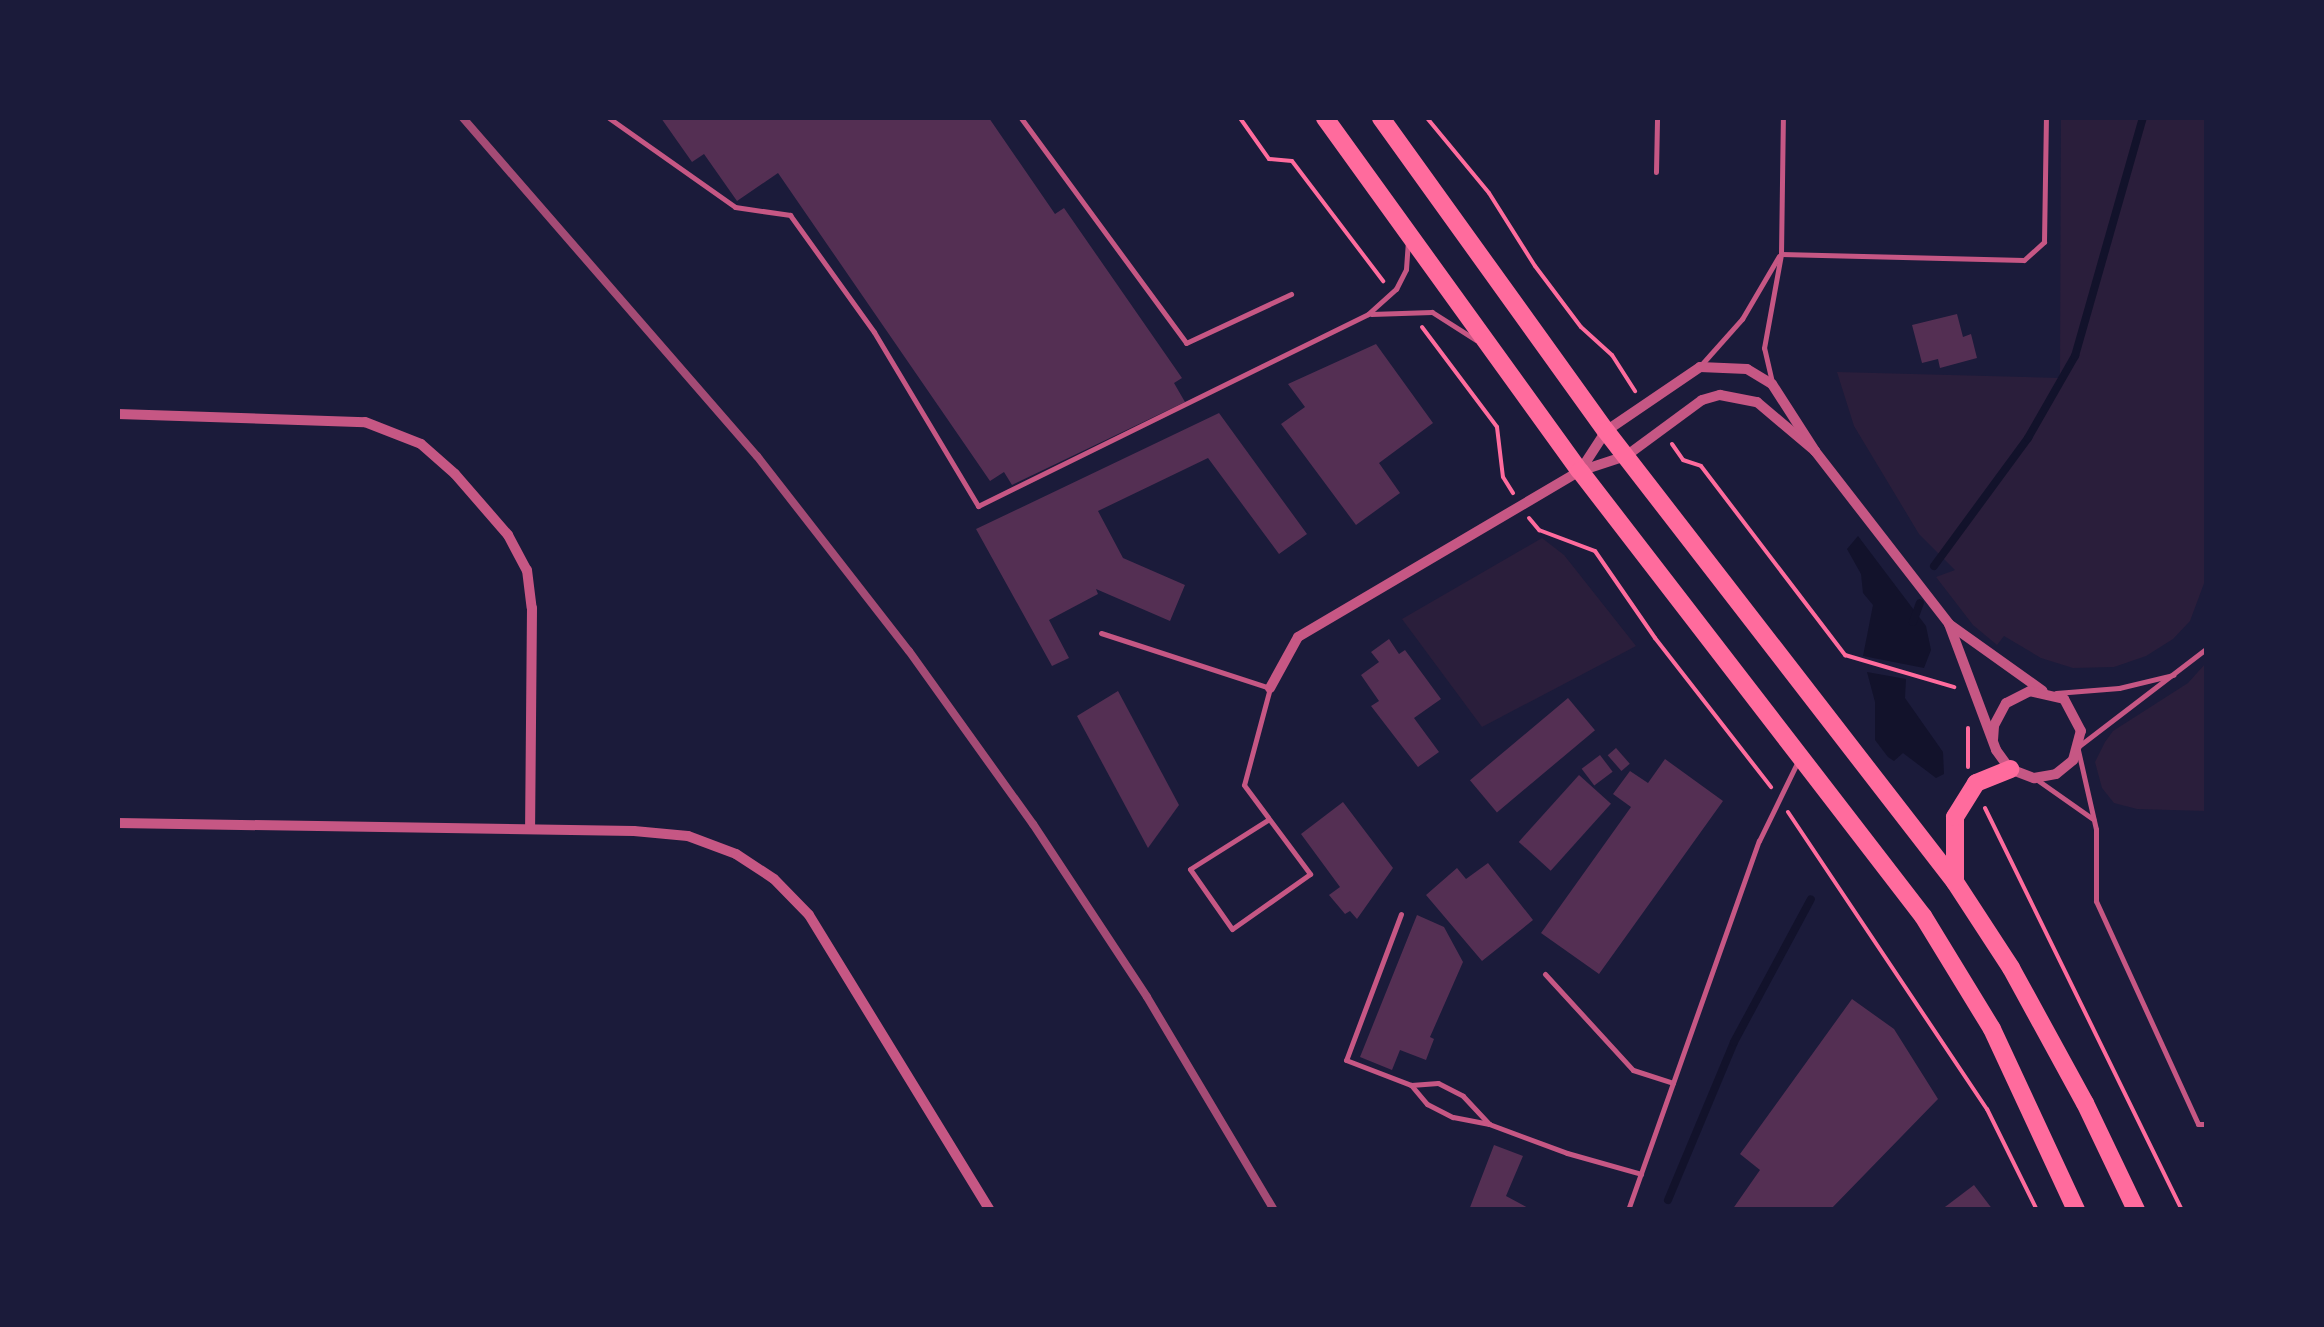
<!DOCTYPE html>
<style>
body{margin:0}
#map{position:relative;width:2324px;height:1327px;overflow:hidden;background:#1b1b3a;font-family:Literata,serif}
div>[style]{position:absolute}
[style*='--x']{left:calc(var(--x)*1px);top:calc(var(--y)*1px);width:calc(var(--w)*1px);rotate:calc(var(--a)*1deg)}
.green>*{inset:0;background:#2a1e3b}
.water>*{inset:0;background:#12122b}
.stream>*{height:8px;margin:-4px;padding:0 4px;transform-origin:4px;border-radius:4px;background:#12122b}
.building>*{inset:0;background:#542f53;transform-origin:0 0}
.path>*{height:4px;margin:-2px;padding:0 2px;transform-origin:2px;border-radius:2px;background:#ff6b9d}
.service>*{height:5px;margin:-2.5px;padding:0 2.5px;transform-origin:2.5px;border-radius:2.5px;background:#c65784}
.minor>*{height:10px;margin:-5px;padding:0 5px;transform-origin:5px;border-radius:5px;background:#c65784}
.primary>*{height:18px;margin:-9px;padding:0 9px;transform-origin:9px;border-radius:9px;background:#ff6b9d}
.rail>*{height:8px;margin:-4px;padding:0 4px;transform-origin:4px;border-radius:4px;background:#a44b75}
span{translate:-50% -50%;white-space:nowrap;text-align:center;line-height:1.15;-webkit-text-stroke:8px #1b1b3a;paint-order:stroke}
.frame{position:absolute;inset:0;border:120px solid #1b1b3a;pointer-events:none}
</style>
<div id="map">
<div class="green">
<i style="clip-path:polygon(2061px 118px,2206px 118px,2206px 578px,2190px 621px,2173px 639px,2146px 656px,2114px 667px,2073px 668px,2041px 658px,2004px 636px,1997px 645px,1973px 625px,1936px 577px,1955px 570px,1919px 534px,1854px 426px,1837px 372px,2060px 378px)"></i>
<i style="clip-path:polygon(1542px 538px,1564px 555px,1636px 646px,1482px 727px,1402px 619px)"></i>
<i style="clip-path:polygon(2206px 663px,2206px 811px,2137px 809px,2114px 803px,2102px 788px,2095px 762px,2105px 742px,2113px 731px,2188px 683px)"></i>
</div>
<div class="water">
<i style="clip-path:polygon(1858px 536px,1926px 626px,1931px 650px,1924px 668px,1863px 656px,1873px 605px,1863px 593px,1861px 574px,1847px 549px)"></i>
<i style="clip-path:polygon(1867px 672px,1906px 679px,1905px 698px,1943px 752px,1944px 774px,1936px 778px,1903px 753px,1894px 761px,1888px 757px,1875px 740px,1875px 702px)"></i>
</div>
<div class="stream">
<i style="--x:1934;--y:566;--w:159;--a:-53.7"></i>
<i style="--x:2028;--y:438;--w:95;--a:-60.2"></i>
<i style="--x:2075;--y:356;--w:248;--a:-74.1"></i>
<i style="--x:1913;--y:622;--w:20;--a:-70"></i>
<i style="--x:1668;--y:1200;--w:171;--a:-67.3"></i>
<i style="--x:1734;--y:1042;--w:162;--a:-61.7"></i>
</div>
<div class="building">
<i style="clip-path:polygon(661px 118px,989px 118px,1055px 214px,1064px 208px,1182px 378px,1174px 383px,1185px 402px,1012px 485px,1004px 472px,990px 481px,778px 173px,737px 201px,704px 154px,692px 162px)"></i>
<i style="clip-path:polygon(1957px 314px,1963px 337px,1971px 334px,1977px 358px,1940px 368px,1938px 359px,1922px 363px,1912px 325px)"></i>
<i style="clip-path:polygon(1376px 344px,1433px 423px,1379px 463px,1400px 493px,1356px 525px,1281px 424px,1305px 407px,1288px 384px)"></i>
<i style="clip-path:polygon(1219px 413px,1307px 534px,1279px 554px,1208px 458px,1098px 511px,1123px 558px,1185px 585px,1170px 621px,1096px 589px,1098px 594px,1049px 620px,1069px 658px,1052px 666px,976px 529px)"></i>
<i style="clip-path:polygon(1389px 639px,1399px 654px,1405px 650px,1441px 699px,1414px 718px,1439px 752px,1418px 767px,1371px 706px,1379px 701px,1361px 675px,1379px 662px,1371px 652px)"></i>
<i style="clip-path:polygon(1118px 691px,1179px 805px,1148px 848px,1077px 716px)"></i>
<i style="left:1568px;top:698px;width:42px;height:128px;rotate:50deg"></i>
<i style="left:1616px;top:748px;width:21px;height:11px;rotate:49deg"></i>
<i style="left:1600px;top:755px;width:21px;height:23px;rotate:53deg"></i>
<i style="clip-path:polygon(1665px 759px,1723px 801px,1599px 974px,1541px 933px,1631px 807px,1613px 794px,1630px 771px,1648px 783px)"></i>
<i style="left:1579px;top:775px;width:43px;height:90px;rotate:42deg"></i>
<i style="clip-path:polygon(1343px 802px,1393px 868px,1357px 919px,1350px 911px,1345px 914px,1329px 895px,1340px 887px,1301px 834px)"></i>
<i style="clip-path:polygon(1488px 863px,1533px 920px,1482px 961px,1426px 895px,1457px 868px,1466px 879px)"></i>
<i style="clip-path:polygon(1417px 915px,1444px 927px,1463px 962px,1430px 1037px,1434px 1039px,1426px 1060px,1400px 1050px,1392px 1070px,1360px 1057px)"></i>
<i style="clip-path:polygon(1852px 999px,1894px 1029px,1938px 1099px,1830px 1210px,1732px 1210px,1760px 1170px,1740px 1154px)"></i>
<i style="clip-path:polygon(1494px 1145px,1523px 1156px,1506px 1196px,1532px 1210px,1469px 1210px)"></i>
<i style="clip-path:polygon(1974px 1185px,1993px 1210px,1941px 1210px)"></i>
</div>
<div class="path">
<i style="--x:1240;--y:118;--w:50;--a:54.7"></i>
<i style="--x:1269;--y:159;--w:23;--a:5"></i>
<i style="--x:1292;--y:161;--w:151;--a:52.8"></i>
<i style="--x:1427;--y:118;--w:97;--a:50.4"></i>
<i style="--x:1489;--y:193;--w:86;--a:57.8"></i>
<i style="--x:1535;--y:266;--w:76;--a:53"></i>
<i style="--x:1581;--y:327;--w:42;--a:42.1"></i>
<i style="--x:1612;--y:355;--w:43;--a:57.4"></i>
<i style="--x:1422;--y:327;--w:125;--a:53.1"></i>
<i style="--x:1497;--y:427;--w:50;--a:83.2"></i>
<i style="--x:1503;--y:477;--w:19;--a:58"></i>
<i style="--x:1672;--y:444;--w:19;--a:55"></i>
<i style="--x:1683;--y:460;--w:19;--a:18"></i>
<i style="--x:1701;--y:466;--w:238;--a:52.7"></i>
<i style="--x:1845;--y:655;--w:114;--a:16.4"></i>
<i style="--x:1529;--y:518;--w:16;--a:50"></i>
<i style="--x:1539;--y:530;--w:60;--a:20.6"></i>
<i style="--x:1595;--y:551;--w:106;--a:55.4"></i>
<i style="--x:1655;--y:638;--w:189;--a:52.1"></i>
<i style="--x:1968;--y:767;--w:39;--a:-90"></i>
<i style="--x:1985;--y:808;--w:448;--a:63.9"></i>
<i style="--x:1788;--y:812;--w:358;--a:56.2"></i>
<i style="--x:1987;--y:1109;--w:113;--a:63.7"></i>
</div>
<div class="service">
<i style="--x:609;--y:118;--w:154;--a:35.2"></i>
<i style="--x:735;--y:207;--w:56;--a:8.3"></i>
<i style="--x:790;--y:215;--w:144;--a:54.3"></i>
<i style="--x:874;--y:332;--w:203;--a:59.1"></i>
<i style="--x:978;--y:506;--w:435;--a:-26.2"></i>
<i style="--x:1368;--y:314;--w:38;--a:-42"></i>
<i style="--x:1396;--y:289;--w:22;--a:-63"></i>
<i style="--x:1406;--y:269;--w:26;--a:-86"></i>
<i style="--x:1021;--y:118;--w:279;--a:53.7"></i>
<i style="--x:1186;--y:343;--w:116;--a:-25"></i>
<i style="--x:1656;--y:172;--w:54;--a:-88.9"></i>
<i style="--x:1781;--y:254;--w:243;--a:1.4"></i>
<i style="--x:2024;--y:260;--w:27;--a:-42"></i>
<i style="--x:2044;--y:242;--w:124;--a:-89.1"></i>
<i style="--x:1371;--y:314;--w:61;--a:-1.9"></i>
<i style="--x:1432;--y:312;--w:52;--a:32.5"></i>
<i style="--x:1701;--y:365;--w:62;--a:-48.3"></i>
<i style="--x:1742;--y:319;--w:73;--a:-59.6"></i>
<i style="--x:1772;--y:382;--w:35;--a:-103"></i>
<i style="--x:1764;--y:348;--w:96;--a:-79.7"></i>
<i style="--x:1781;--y:254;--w:136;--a:-89.2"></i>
<i style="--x:1101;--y:633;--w:178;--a:18"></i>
<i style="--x:1270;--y:688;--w:100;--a:105"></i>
<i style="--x:1244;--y:785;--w:111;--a:53.4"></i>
<i style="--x:1310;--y:874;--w:95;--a:144.8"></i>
<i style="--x:1232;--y:929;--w:73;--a:-125"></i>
<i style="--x:1190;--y:869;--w:93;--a:-32.3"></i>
<i style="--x:2056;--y:693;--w:63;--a:-4.5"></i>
<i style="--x:2119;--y:688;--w:56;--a:-13.5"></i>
<i style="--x:2079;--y:746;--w:160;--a:-37.4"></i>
<i style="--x:2078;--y:750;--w:81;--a:77.2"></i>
<i style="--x:2096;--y:829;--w:72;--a:90"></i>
<i style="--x:2096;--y:901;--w:245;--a:65.4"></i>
<i style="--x:2198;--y:1124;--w:8;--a:0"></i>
<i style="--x:2036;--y:779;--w:70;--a:35.1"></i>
<i style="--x:1401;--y:914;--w:156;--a:110.6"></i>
<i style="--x:1346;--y:1060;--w:70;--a:21"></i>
<i style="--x:1411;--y:1085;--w:27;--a:-4"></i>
<i style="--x:1438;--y:1083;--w:28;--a:27"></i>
<i style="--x:1463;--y:1096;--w:38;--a:47"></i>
<i style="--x:1545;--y:974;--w:130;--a:47.5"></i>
<i style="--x:1633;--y:1070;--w:42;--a:18"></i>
<i style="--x:1411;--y:1085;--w:25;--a:50"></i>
<i style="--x:1427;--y:1104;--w:29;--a:27"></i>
<i style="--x:1453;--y:1117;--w:37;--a:11"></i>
<i style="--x:1489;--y:1124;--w:83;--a:20.4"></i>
<i style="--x:1567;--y:1153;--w:77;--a:15.8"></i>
<i style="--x:1628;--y:1210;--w:392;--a:-70.5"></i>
<i style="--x:1759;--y:841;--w:89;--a:-64"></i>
</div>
<div class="minor">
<i style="--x:118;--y:414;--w:247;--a:1.9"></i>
<i style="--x:365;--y:422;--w:60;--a:21.4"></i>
<i style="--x:421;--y:444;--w:45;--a:41.4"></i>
<i style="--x:455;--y:474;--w:81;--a:49"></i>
<i style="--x:508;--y:535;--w:40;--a:62"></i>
<i style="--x:527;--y:570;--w:38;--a:83"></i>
<i style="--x:532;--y:608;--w:221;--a:90.5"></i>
<i style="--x:1580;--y:471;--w:48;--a:-57"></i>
<i style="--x:1606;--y:431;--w:114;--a:-34.2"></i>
<i style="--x:1700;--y:367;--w:47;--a:2.4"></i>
<i style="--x:1747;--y:369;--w:29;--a:31"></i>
<i style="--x:1772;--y:384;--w:80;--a:57.3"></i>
<i style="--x:1815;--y:451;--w:219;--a:52.2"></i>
<i style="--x:1949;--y:624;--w:115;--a:35.5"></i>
<i style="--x:1949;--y:624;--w:134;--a:69.5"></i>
<i style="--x:1996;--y:750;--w:24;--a:54"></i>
<i style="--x:2010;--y:769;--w:26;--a:21"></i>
<i style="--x:2034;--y:778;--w:22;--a:-10"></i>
<i style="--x:2056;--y:774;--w:22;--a:-39"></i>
<i style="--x:2073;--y:760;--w:30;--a:-75"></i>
<i style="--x:2081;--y:731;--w:36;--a:-118"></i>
<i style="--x:2064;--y:699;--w:35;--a:-167"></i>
<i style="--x:2030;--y:691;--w:27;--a:153"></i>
<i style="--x:2006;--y:703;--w:26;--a:118"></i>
<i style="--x:1994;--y:726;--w:13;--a:94"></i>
<i style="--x:1270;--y:688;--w:58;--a:-61.2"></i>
<i style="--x:1298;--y:637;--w:327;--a:-30.5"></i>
<i style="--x:1580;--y:471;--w:48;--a:-18.1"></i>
<i style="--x:1626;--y:456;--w:94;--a:-36.4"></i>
<i style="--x:1702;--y:400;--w:19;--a:-16"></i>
<i style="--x:1720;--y:395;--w:38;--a:11"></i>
<i style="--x:1757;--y:402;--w:76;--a:40.2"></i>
<i style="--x:118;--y:823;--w:516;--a:0.89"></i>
<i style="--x:634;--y:831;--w:54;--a:5.3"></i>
<i style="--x:688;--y:836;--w:51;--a:20.6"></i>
<i style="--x:736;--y:854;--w:45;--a:33.3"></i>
<i style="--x:774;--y:879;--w:50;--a:45.8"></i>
<i style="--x:809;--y:915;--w:346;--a:58.5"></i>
</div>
<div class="primary">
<i style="--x:1325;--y:118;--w:435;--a:54.2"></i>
<i style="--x:1580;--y:471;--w:562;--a:52.38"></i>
<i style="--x:1923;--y:916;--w:132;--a:58.6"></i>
<i style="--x:1992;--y:1029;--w:200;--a:65.1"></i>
<i style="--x:1381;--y:118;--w:385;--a:54.3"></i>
<i style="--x:1606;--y:431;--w:570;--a:52.27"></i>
<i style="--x:1955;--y:882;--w:103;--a:56.9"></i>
<i style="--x:2011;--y:968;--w:154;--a:61.3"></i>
<i style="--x:2085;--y:1103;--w:119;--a:64.5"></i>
<i style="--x:1955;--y:882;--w:65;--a:-90"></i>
<i style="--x:1955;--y:817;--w:40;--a:-58"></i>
<i style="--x:1976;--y:783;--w:37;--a:-22"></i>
</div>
<div class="rail">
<i style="--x:463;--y:118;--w:448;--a:49"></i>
<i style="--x:757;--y:456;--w:247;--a:52.1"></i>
<i style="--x:909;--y:651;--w:213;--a:54.4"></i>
<i style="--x:1033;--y:824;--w:207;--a:56.6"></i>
<i style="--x:1147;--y:997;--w:248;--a:59.2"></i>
</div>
<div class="frame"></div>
</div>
